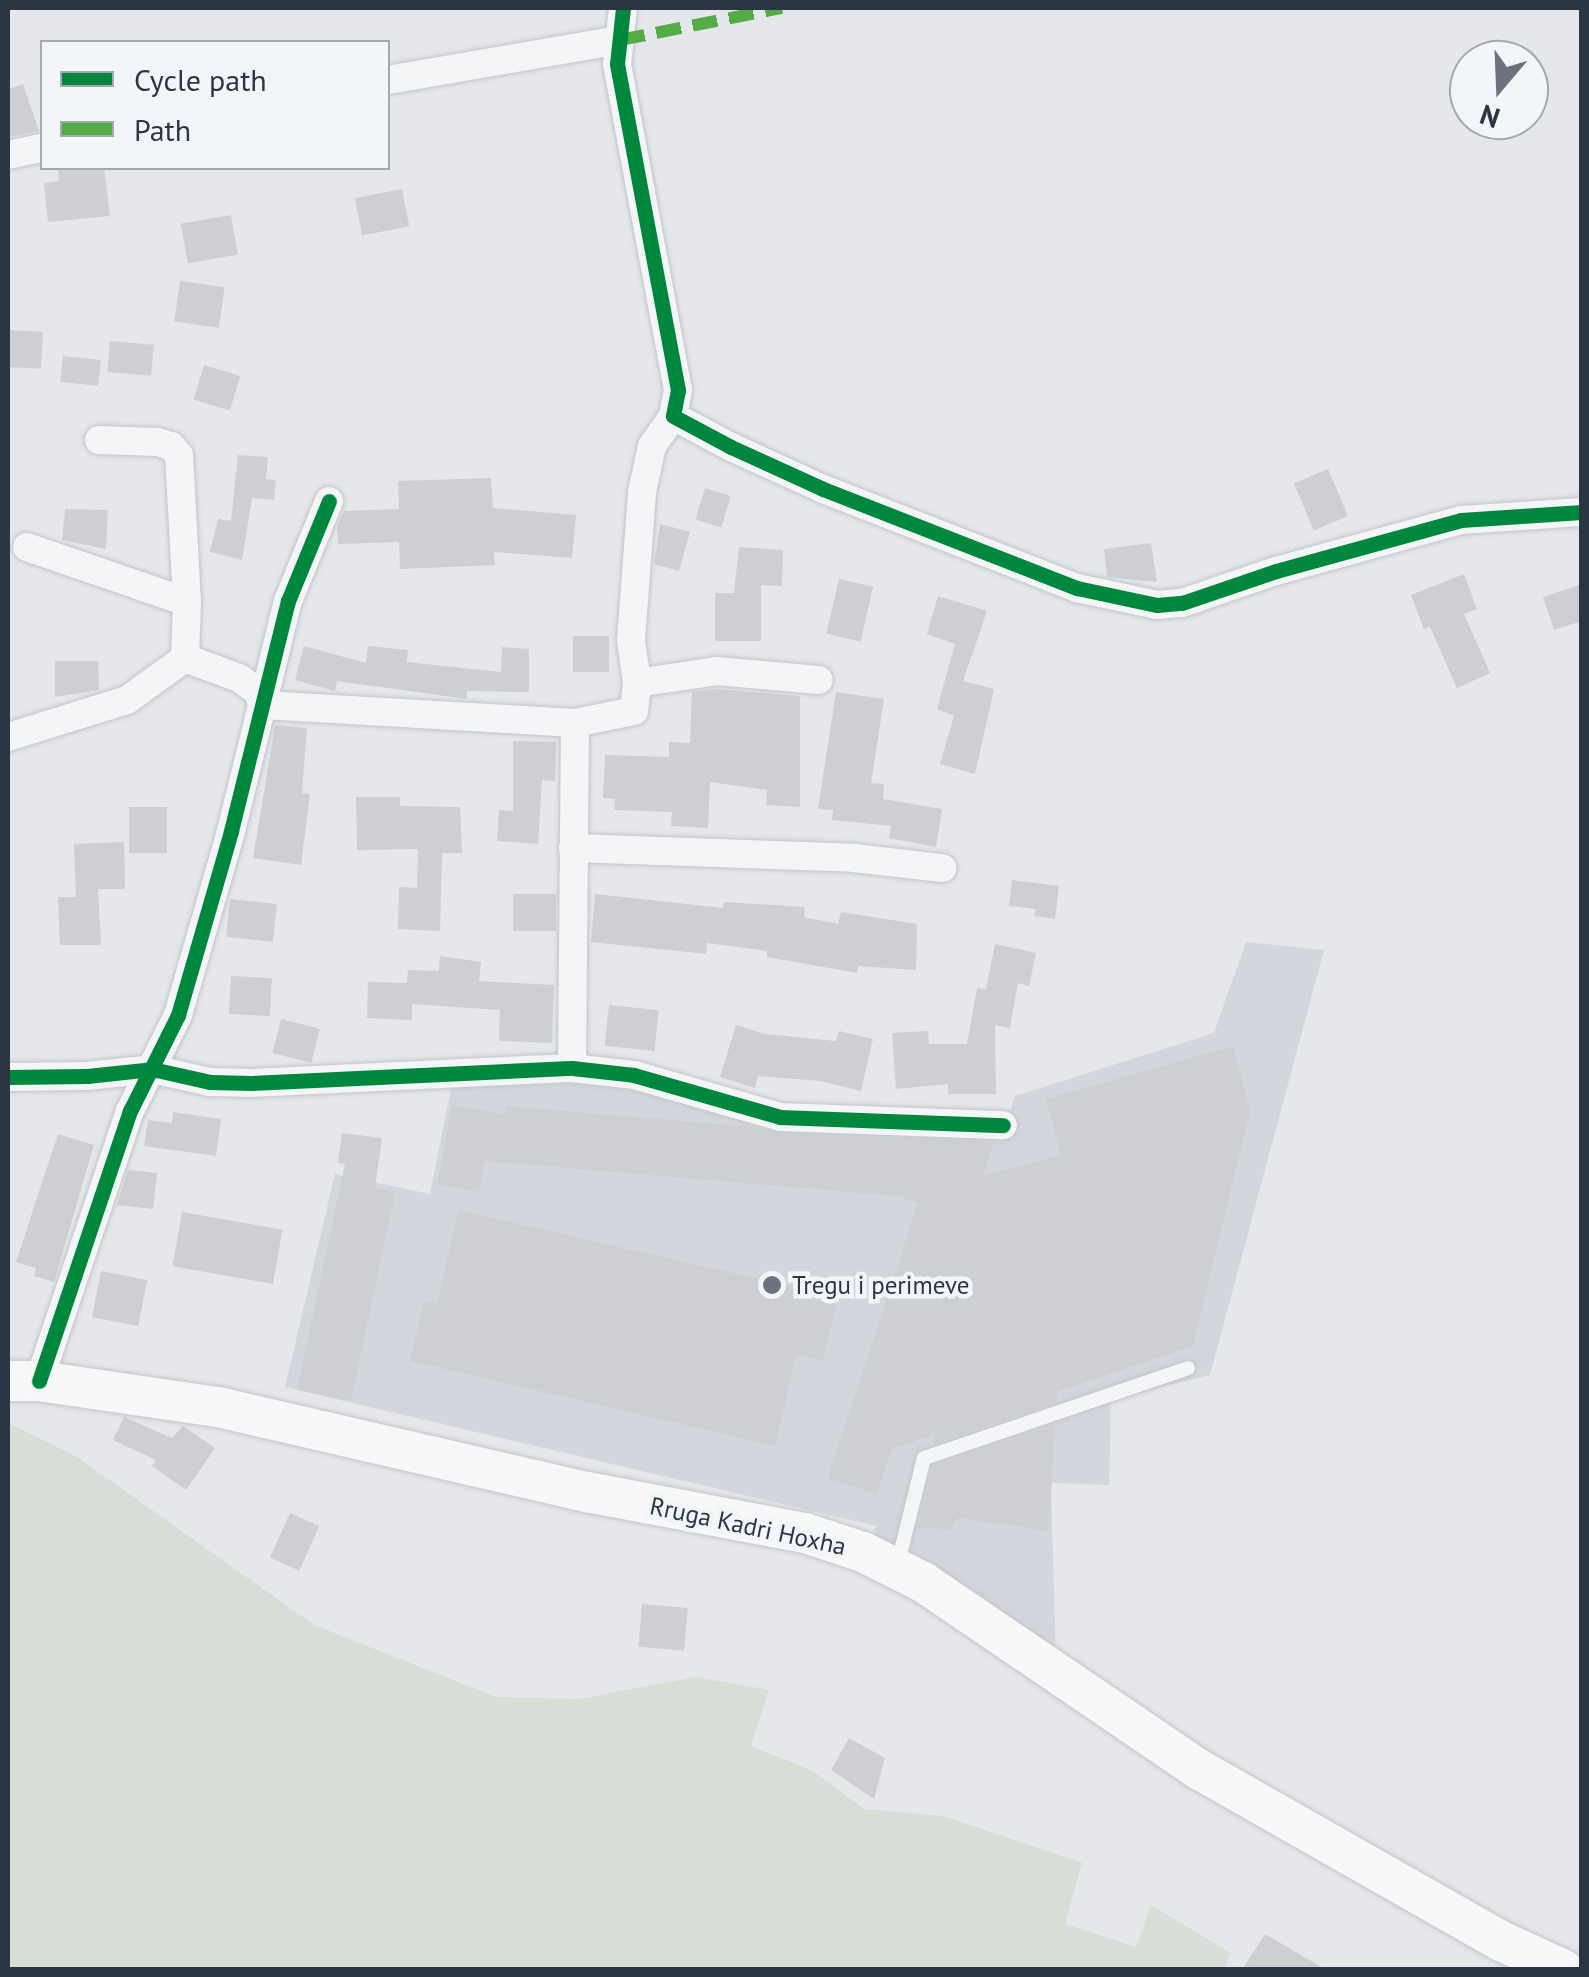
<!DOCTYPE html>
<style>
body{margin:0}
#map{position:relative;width:1589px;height:1977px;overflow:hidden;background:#e5e7ea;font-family:"PT Sans",sans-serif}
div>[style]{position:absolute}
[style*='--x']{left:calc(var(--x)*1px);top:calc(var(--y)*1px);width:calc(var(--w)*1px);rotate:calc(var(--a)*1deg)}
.built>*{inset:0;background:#d3d7dd}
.green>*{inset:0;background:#d6ded5}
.building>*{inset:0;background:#cdcfd2;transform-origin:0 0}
.roads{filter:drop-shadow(0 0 2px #c3c5c8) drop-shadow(0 0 2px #c3c5c8)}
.lane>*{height:14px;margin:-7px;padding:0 7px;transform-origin:7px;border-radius:7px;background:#f4f5f7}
.street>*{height:28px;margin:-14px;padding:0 14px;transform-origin:14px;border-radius:14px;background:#f4f5f7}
.secondary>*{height:40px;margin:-20px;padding:0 20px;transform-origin:20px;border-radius:20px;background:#f8f8f8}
.quiet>*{height:12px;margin-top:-6px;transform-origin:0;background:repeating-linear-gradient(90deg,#54ac47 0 25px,transparent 0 37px)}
.cycleway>*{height:15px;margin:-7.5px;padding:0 7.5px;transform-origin:7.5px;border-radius:7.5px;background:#00873e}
.dots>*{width:28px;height:28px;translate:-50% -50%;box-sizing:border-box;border:5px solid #f3f6f9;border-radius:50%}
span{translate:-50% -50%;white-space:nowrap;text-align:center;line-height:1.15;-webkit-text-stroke:9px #f3f6f9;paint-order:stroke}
.poi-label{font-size:25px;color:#2b3544}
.left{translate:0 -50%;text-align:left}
.street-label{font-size:25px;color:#2b3544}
.frame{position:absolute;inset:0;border:10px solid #2b3544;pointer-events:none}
.legend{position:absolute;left:40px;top:40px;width:350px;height:130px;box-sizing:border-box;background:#f3f6f9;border:2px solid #a3a9b1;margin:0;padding:12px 18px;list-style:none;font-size:30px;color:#2b3544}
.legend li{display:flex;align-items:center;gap:20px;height:50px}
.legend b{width:50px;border:2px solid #a3a9b1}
.north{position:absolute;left:1449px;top:40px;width:100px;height:100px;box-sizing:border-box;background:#f3f6f9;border:2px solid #a3a9b1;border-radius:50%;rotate:199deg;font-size:28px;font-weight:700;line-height:40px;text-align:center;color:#2b3544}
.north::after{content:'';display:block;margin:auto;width:35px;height:45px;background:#6c737e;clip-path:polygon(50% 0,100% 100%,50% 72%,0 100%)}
</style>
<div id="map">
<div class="built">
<i style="clip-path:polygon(1246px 942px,1324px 950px,1210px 1375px,1111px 1400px,1109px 1485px,1051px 1483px,1056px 1663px,873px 1537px,876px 1526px,285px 1387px,335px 1174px,430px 1194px,452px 1084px,590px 1084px,655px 1094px,730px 1117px,904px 1131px,1009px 1115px,1015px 1096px,1214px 1033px)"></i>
</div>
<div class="green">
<i style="clip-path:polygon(8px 1423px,77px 1457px,314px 1625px,496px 1697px,579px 1699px,695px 1677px,769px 1690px,751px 1746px,811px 1770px,864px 1809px,944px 1816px,1082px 1863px,1065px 1924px,1136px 1947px,1151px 1905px,1231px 1953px,1224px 1969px,8px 1969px)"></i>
</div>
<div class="building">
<i style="clip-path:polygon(23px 84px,39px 131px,8px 137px,8px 89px)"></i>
<i style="clip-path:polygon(104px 168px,110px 216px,48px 222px,44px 183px,59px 181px,58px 169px)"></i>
<i style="left:402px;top:189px;width:38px;height:48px;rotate:79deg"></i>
<i style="left:231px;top:215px;width:40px;height:51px;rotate:80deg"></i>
<i style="left:180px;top:281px;width:45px;height:41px;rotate:8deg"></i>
<i style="left:8px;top:330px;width:35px;height:37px;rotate:3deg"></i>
<i style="left:110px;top:341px;width:44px;height:31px;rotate:5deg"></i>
<i style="left:63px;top:356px;width:38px;height:26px;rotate:6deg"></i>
<i style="left:204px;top:365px;width:38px;height:36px;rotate:17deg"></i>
<i style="clip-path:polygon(238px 455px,268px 457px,266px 479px,276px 480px,274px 500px,252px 498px,242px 560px,210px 552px,218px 519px,231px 521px)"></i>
<i style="left:1328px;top:469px;width:51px;height:37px;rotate:67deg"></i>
<i style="clip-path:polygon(491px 478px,493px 508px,576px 515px,572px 558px,494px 552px,495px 565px,400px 569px,399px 542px,338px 544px,337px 526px,344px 511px,399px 509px,398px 481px)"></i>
<i style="left:705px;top:488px;width:27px;height:33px;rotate:17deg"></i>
<i style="clip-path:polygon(65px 509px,108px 510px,106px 549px,62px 540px)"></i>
<i style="clip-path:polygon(660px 524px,690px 532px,679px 571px,654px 564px)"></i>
<i style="clip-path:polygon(1151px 543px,1157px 582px,1107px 577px,1104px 549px)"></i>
<i style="clip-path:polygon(739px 547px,783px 550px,782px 586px,761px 585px,761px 641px,715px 641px,715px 593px,734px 593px)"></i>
<i style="clip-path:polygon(1464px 574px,1477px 609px,1464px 614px,1490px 673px,1457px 688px,1430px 627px,1424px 629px,1411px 595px)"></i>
<i style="left:839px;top:579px;width:35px;height:56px;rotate:13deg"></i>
<i style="clip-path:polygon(1582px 584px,1582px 621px,1554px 630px,1543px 597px)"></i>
<i style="clip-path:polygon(938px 596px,987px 611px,963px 681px,994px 689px,975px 774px,940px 764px,954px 716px,937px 709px,955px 644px,927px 634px)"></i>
<i style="left:573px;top:636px;width:36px;height:36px"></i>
<i style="clip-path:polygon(304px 646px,366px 663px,368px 646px,408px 650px,407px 662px,501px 672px,502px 647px,529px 649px,529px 692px,467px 691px,467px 699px,337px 681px,335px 691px,295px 680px)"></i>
<i style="clip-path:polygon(55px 661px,98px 661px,99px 690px,55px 697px)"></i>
<i style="clip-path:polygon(717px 689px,800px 696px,800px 807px,766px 805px,767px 790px,710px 782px,708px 828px,671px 826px,672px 812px,614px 810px,615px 799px,603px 798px,605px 755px,669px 757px,669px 742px,690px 743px,692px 692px)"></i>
<i style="clip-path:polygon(836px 692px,884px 699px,871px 783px,884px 784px,883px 799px,942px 809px,936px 847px,889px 838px,891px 826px,832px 820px,833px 810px,818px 809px)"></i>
<i style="clip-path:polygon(275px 725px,307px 728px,302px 793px,310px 794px,301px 865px,253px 858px)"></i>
<i style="clip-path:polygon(513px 741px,556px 742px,555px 781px,542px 780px,538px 844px,497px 841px,499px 810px,513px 811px)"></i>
<i style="clip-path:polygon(356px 797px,400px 797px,400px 806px,460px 807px,462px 853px,442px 853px,440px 931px,398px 929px,399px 887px,417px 888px,418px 849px,357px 850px)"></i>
<i style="left:129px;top:807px;width:38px;height:46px"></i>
<i style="clip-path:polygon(124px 842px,125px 889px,98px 889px,101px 945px,60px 945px,58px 897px,76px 897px,74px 844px)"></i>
<i style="clip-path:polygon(1012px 880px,1059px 886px,1055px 919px,1034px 916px,1036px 909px,1009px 906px)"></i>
<i style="left:513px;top:894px;width:43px;height:37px"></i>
<i style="clip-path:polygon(595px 894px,723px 908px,724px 902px,805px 907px,804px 917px,838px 924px,841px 912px,917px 924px,916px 970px,858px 966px,857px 973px,767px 957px,767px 951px,707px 943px,706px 954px,591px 942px)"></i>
<i style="left:230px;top:899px;width:47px;height:38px;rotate:6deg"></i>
<i style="clip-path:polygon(995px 944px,1036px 953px,1029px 986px,1018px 983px,1010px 1028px,995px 1025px,996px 1094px,948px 1094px,948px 1084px,896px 1089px,892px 1033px,928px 1031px,929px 1044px,967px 1044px,977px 988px,986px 989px)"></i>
<i style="clip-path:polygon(440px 956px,481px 962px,479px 981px,554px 985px,552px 1043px,499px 1041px,500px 1010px,412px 1004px,412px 1020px,367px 1018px,368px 982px,407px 983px,408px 970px,439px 971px)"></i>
<i style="left:231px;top:976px;width:41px;height:38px;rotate:3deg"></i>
<i style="left:609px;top:1005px;width:50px;height:41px;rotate:6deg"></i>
<i style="left:281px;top:1019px;width:40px;height:35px;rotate:14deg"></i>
<i style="clip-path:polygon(736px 1025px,765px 1034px,836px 1041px,839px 1031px,873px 1039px,861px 1091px,820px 1081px,758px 1076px,755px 1088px,720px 1077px)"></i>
<i style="clip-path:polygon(1233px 1046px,1250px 1111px,1193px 1346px,1057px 1392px,1056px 1402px,933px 1444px,936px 1434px,892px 1449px,877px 1494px,828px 1478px,918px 1203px,898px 1196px,484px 1161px,479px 1192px,437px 1184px,452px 1105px,505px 1115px,506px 1106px,753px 1127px,779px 1134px,994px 1142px,983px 1176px,1061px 1155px,1046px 1099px)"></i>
<i style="clip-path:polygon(173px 1112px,221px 1119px,216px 1156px,144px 1146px,148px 1120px,172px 1123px)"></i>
<i style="clip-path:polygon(342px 1133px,382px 1138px,375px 1188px,395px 1193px,351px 1401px,297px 1390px,345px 1164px,338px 1163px)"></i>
<i style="clip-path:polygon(58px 1134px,94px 1145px,54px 1282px,34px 1276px,36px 1268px,16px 1262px)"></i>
<i style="clip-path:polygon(128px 1170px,157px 1173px,153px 1209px,117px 1205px)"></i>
<i style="clip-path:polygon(458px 1210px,838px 1297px,823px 1361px,796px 1355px,775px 1446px,410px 1361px,424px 1301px,437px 1304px)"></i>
<i style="left:182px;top:1212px;width:102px;height:55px;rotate:10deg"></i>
<i style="left:101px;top:1271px;width:47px;height:47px;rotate:11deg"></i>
<i style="clip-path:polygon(124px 1417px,172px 1438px,183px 1426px,215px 1448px,186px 1490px,152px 1466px,156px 1460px,113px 1440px)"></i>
<i style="clip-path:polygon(1055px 1425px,1049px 1531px,958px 1518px,951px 1529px,918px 1528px,933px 1466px)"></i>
<i style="left:290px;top:1513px;width:32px;height:49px;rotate:24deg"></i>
<i style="left:642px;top:1604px;width:46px;height:43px;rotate:5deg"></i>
<i style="clip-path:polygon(849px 1738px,885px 1758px,874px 1799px,831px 1770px)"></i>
<i style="clip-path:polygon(1265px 1934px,1327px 1970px,1242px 1970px)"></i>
</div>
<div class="roads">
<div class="lane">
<i style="--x:897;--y:1567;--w:112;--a:-76.1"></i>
<i style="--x:924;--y:1458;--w:279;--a:-18.8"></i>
</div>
<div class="street">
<i style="--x:623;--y:8;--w:56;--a:96.1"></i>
<i style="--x:617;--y:64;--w:332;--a:79.4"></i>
<i style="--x:678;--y:390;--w:26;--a:101"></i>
<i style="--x:673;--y:416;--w:66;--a:28.1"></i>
<i style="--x:731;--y:447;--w:101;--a:24.5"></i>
<i style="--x:823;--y:489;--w:273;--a:21.3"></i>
<i style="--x:1077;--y:588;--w:82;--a:12"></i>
<i style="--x:1157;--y:605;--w:25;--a:-5"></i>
<i style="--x:1182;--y:603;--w:99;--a:-18.8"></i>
<i style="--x:1276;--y:571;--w:192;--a:-15.4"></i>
<i style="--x:1461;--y:520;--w:121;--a:-3.8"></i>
<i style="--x:388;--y:80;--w:235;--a:-9.8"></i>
<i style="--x:8;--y:155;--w:35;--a:-12"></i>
<i style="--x:27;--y:547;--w:169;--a:19"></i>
<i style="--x:185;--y:658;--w:58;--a:20.3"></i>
<i style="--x:239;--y:678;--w:22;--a:36"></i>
<i style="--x:257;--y:691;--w:15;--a:67"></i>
<i style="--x:263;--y:705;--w:313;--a:3.3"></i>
<i style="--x:575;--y:723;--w:60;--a:-11.5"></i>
<i style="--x:634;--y:711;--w:28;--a:-84"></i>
<i style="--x:637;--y:683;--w:43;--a:-97.9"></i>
<i style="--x:631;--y:640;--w:148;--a:-85.7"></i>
<i style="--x:642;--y:492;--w:47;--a:-77.7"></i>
<i style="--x:652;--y:446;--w:37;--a:-55"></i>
<i style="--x:637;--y:683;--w:80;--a:-8.6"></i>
<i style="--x:716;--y:671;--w:103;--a:5"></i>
<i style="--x:8;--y:737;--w:125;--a:-17.3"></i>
<i style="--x:127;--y:700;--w:72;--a:-35.9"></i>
<i style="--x:185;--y:658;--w:56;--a:-88"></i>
<i style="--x:187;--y:602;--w:147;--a:-93.1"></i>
<i style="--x:179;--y:455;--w:12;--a:-132"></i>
<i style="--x:171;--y:446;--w:15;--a:-164"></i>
<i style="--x:157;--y:442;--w:58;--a:-178"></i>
<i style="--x:573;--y:848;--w:281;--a:2"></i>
<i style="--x:854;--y:858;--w:89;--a:6.5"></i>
<i style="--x:572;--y:1068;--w:345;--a:-89.5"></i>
<i style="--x:8;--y:1077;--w:79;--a:-0.7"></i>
<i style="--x:87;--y:1076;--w:65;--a:-6.1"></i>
<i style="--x:152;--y:1069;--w:59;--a:12.6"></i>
<i style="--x:210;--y:1082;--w:41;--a:1.4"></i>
<i style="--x:251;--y:1083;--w:321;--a:-2.7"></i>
<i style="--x:572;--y:1068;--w:62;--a:6.4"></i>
<i style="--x:634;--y:1075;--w:152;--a:16"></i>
<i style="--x:780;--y:1117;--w:223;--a:2.1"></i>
<i style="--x:39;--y:1381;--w:285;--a:-71.4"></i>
<i style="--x:130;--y:1111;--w:107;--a:-63.4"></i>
<i style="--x:178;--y:1015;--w:191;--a:-73.9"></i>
<i style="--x:231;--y:831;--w:237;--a:-76.1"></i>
<i style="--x:288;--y:601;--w:108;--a:-67.7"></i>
</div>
<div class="secondary">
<i style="--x:8;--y:1381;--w:31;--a:0"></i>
<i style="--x:39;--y:1381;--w:181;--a:8.3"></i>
<i style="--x:218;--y:1407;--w:379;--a:13"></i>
<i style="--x:587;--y:1492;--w:222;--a:10.7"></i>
<i style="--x:805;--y:1533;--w:61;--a:18.1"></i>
<i style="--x:863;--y:1552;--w:67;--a:26.6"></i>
<i style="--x:923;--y:1582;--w:335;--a:34.2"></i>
<i style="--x:1200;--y:1770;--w:346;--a:29.6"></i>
<i style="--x:1501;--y:1941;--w:69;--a:24.7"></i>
</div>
</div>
<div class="quiet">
<i style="--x:620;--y:40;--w:165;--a:-11.2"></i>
</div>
<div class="cycleway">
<i style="--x:623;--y:8;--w:56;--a:96.1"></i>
<i style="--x:617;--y:64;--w:332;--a:79.4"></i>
<i style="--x:678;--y:390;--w:26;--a:101"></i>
<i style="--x:673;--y:416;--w:66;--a:28.1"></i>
<i style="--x:731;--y:447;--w:101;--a:24.5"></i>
<i style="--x:823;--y:489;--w:273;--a:21.3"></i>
<i style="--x:1077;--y:588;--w:82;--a:12"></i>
<i style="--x:1157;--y:605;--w:25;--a:-5"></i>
<i style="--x:1182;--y:603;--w:99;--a:-18.8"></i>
<i style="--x:1276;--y:571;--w:192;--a:-15.4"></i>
<i style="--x:1461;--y:520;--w:121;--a:-3.8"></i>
<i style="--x:8;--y:1077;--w:79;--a:-0.7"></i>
<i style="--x:87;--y:1076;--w:65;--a:-6.1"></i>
<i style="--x:152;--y:1069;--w:59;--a:12.6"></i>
<i style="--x:210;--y:1082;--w:41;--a:1.4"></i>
<i style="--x:251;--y:1083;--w:321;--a:-2.7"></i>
<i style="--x:572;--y:1068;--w:62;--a:6.4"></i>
<i style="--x:634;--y:1075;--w:152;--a:16"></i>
<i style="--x:780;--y:1117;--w:223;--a:2.1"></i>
<i style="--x:39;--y:1381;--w:285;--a:-71.4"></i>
<i style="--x:130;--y:1111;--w:107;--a:-63.4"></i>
<i style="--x:178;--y:1015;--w:191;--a:-73.9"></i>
<i style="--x:231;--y:831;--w:237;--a:-76.1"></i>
<i style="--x:288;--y:601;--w:108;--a:-67.7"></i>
</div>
<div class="dots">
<i style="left:772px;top:1285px;background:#6c737e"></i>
</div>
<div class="poi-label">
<span class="left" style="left:792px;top:1285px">Tregu i perimeve</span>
</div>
<div class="street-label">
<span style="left:748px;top:1526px;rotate:12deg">Rruga Kadri Hoxha</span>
</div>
<div class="frame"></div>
<ul class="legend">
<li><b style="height:12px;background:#00873e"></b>Cycle path</li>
<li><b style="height:12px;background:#54ac47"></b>Path</li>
</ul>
<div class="north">N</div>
</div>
